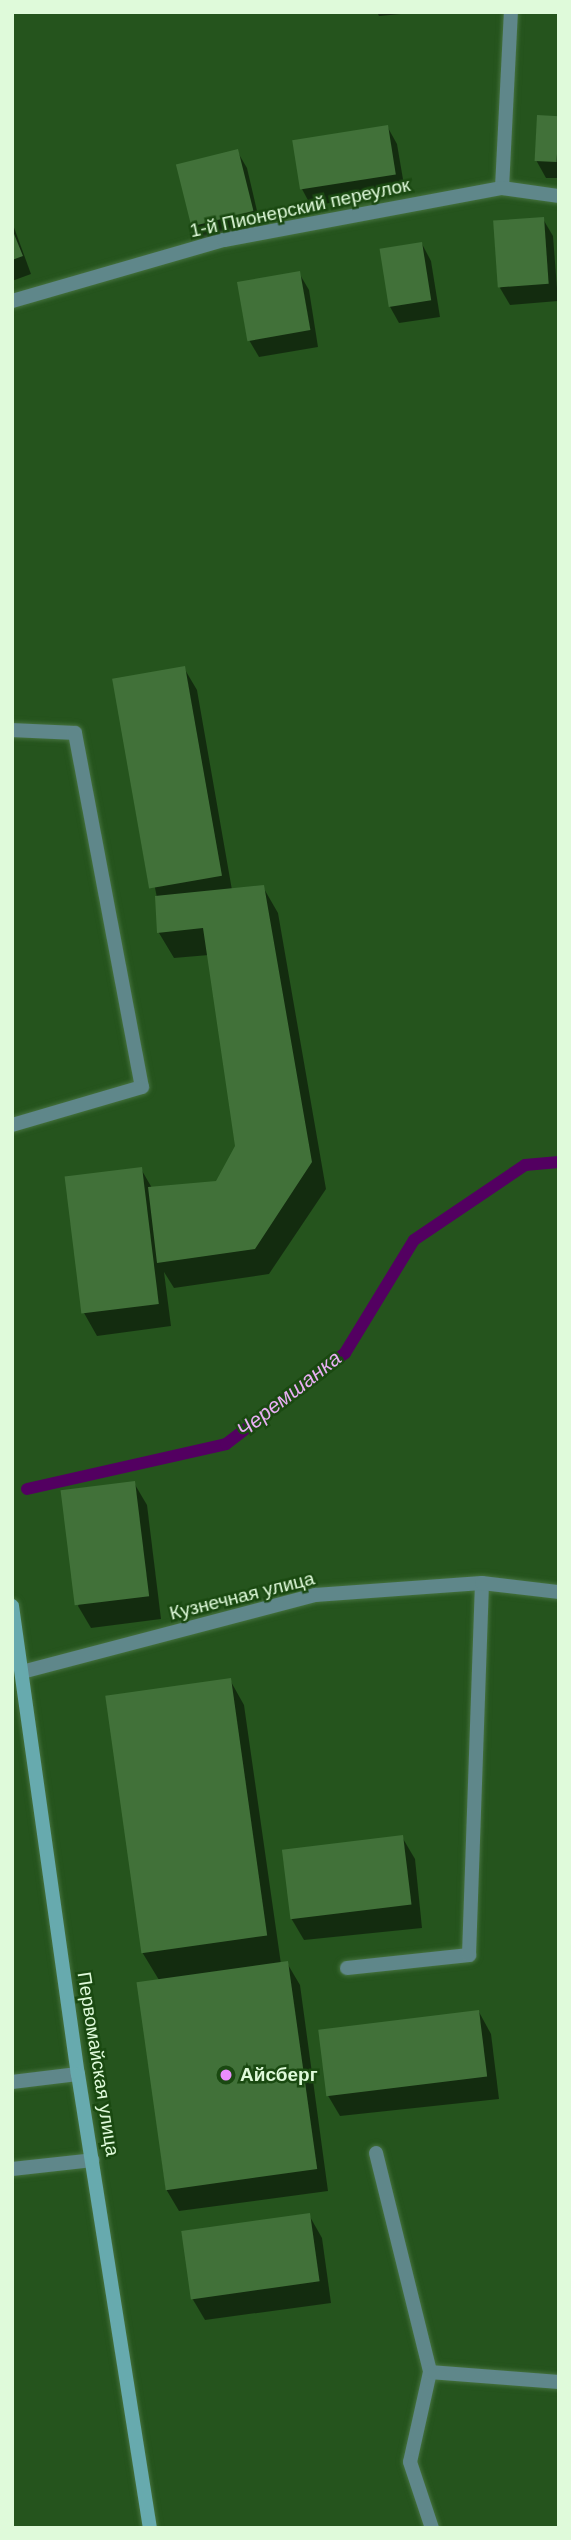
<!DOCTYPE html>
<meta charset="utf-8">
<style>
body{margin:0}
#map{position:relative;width:571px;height:2540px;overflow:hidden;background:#25541d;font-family:Helvetica,sans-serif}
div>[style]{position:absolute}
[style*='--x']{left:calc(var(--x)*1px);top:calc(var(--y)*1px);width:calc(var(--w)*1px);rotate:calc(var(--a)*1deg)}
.shadow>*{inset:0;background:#0007}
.stream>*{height:12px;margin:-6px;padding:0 6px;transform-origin:6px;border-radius:6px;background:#530061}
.building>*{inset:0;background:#417139;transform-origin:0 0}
.roads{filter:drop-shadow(0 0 2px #46723f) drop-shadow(0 0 2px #46723f)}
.service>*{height:14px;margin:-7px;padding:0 7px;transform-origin:7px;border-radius:7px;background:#5f878a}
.minor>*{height:14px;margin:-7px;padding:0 7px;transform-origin:7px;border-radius:7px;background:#5f878a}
.tertiary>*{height:14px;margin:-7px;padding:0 7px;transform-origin:7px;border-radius:7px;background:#5f878a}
.secondary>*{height:14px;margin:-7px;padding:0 7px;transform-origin:7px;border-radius:7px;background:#67aaae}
.dots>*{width:19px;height:19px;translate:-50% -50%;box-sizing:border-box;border:4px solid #1a4911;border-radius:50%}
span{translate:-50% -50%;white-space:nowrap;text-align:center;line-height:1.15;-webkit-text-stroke:5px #1a4911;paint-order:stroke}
.street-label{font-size:19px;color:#dffada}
.poi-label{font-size:19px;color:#dffada;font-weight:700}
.left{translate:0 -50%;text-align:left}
.water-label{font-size:21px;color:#e8aff3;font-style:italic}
.frame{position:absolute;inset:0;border:14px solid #dffada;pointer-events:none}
</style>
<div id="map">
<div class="shadow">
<i style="clip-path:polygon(377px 12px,423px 12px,379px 16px)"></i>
<i style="clip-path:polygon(559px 117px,559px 178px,546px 178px,536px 160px)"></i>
<i style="clip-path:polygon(387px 126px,397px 144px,405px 191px,311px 206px,302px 189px)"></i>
<i style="clip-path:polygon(237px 151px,247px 168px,261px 228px,202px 242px,192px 225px)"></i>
<i style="clip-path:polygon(543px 219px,553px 236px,558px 301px,510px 305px,500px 288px)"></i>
<i style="clip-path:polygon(12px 222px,31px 274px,12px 281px)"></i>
<i style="clip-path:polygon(422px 244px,431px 261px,440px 317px,399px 323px,389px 305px)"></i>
<i style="clip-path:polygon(299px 273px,309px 290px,318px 347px,259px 357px,249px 340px,239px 283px)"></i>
<i style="clip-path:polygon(184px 668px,197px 690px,232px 890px,263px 887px,278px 913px,326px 1189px,269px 1274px,174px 1288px,164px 1272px,171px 1326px,97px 1336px,84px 1313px,141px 1169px,152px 1188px,217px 1183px,237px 1146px,209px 955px,174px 958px,159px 933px,157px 898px,114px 681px)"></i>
<i style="clip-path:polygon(134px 1483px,147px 1505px,161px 1619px,91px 1628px,78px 1606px)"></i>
<i style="clip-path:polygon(230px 1680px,244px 1705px,281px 1964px,287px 1963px,300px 1985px,328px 2191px,179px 2211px,166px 2189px,138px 1983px,159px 1980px,142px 1952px)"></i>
<i style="clip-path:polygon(402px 1837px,415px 1859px,422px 1928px,304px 1940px,291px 1918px)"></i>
<i style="clip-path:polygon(479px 2012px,491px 2034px,499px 2099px,340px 2116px,327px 2094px)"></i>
<i style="clip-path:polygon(309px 2215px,322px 2238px,331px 2303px,205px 2320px,192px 2298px,183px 2232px)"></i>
</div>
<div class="stream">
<i style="--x:27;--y:1489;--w:204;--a:-12.7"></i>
<i style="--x:226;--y:1444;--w:150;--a:-37.4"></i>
<i style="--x:345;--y:1353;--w:132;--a:-58.6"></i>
<i style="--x:414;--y:1240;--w:134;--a:-34"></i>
<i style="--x:525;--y:1165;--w:34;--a:-5"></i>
</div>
<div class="building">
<i style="left:537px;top:115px;width:22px;height:46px;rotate:3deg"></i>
<i style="left:388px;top:125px;width:50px;height:97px;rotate:81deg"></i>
<i style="left:238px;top:149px;width:64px;height:64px;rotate:76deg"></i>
<i style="left:544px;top:217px;width:67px;height:51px;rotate:86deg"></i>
<i style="clip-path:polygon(12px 229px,23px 256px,12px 260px)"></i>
<i style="left:422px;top:242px;width:59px;height:43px;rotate:81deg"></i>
<i style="left:300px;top:271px;width:60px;height:64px;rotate:80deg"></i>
<i style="left:185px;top:666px;width:213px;height:74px;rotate:80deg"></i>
<i style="clip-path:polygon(264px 885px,312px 1162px,255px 1249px,157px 1263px,148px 1187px,216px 1181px,235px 1146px,203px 928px,157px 933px,155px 896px)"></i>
<i style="left:142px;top:1167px;width:138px;height:78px;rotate:83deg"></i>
<i style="left:135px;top:1481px;width:116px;height:75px;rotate:83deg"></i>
<i style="left:231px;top:1678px;width:260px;height:127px;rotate:82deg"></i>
<i style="left:403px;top:1835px;width:70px;height:122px;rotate:83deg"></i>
<i style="left:288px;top:1961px;width:210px;height:153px;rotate:82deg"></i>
<i style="left:479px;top:2010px;width:67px;height:162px;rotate:83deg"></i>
<i style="left:310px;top:2213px;width:69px;height:130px;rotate:82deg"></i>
</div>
<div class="roads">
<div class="service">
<i style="--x:12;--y:730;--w:63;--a:2.7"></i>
<i style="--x:75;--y:733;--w:360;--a:79.3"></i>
<i style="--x:142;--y:1087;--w:135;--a:163.7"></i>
<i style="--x:347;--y:1968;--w:123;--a:-6.1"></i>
<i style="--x:469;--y:1955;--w:372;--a:-88"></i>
<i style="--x:376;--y:2153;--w:226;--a:76.1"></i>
<i style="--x:430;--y:2372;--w:92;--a:102.5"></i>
<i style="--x:410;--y:2462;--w:70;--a:71.6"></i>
<i style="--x:430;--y:2372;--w:129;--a:4.4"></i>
</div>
<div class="minor">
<i style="--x:502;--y:188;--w:176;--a:-87.1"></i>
<i style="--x:12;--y:301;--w:221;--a:-16.1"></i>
<i style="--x:224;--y:240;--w:283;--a:-10.6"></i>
<i style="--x:502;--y:188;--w:58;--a:8"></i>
<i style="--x:22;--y:1672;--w:303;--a:-14.7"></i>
<i style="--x:315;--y:1595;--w:167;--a:-4.1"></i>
<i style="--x:482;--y:1583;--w:78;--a:6.7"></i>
</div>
<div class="tertiary">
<i style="--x:12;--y:2082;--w:66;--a:-6.9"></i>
<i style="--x:12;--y:2169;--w:81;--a:-6.3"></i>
</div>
<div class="secondary">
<i style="--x:12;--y:1606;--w:473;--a:82"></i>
<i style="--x:78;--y:2074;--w:460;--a:81"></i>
</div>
</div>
<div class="dots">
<i style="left:226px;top:2075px;background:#ea8dfd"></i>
</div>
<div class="street-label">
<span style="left:300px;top:208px;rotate:-12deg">1-й Пионерский переулок</span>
<span style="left:242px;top:1596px;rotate:-14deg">Кузнечная улица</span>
<span style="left:98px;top:2064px;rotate:81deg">Первомайская улица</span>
</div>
<div class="poi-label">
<span class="left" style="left:240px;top:2075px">Айсберг</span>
</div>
<div class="water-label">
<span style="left:289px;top:1394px;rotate:-38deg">Черемшанка</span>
</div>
<div class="frame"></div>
</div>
